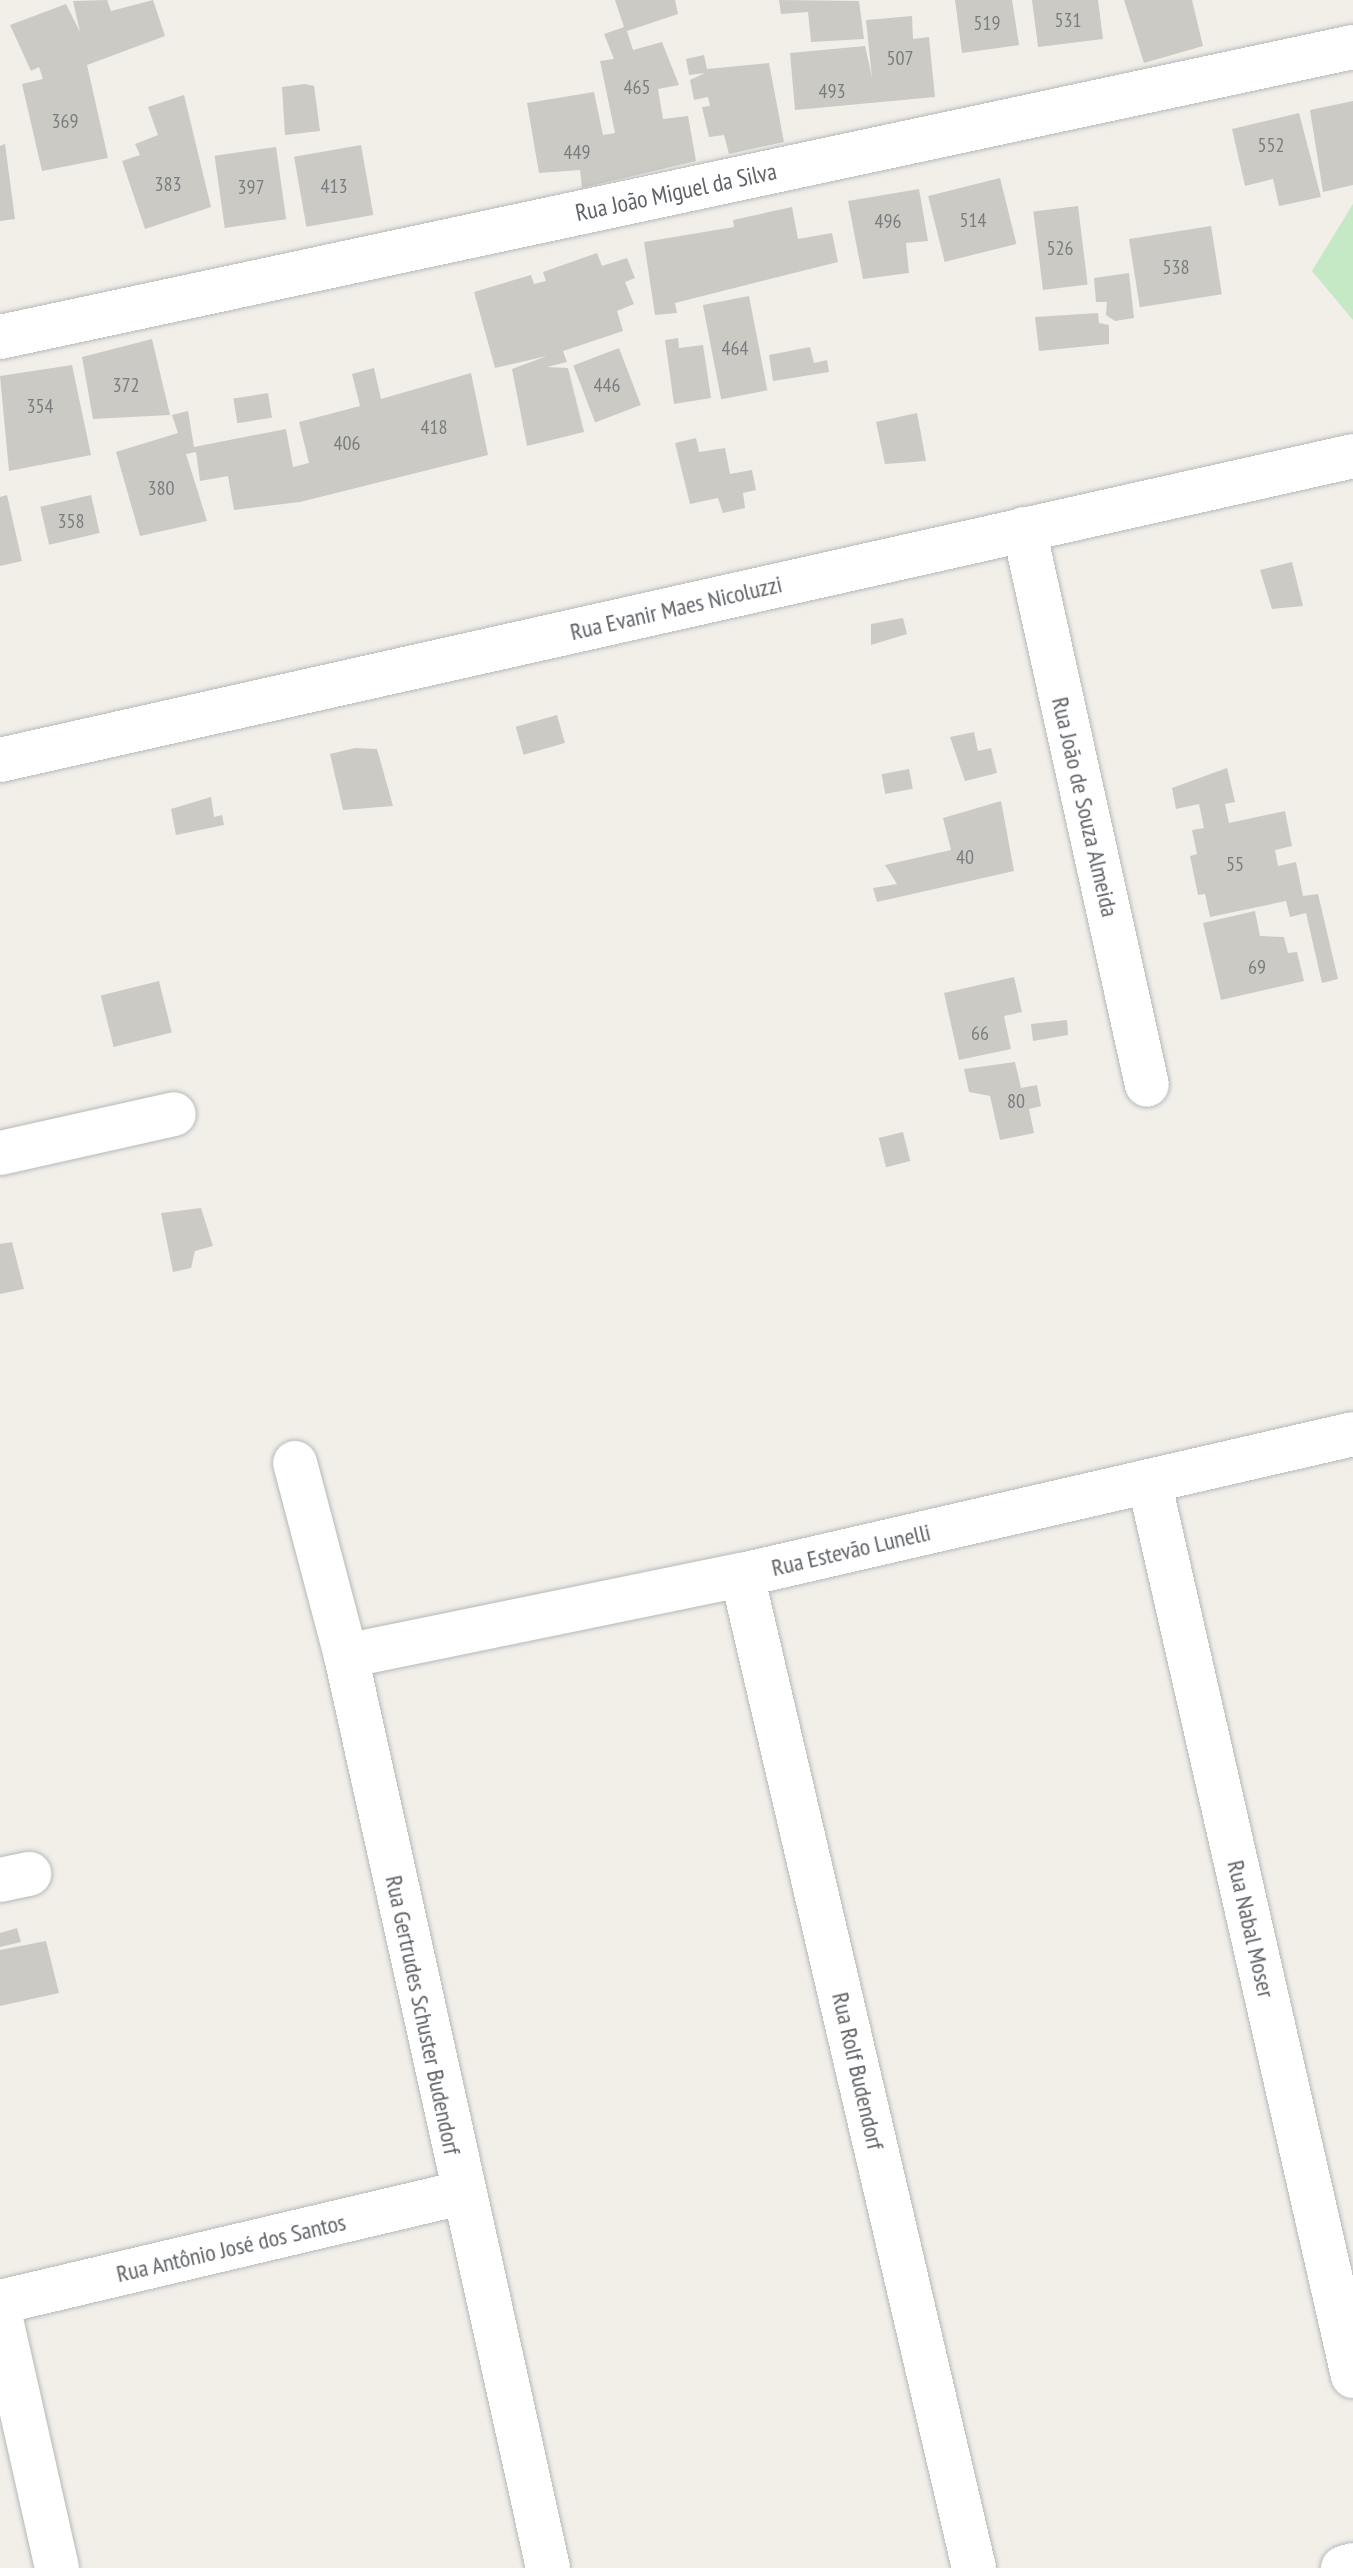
<!DOCTYPE html>
<meta charset="utf-8">
<style>
body{margin:0}
#map{position:relative;width:1353px;height:2568px;overflow:hidden;background:#f1efe8;font-family:"PT Sans Narrow",sans-serif}
div>[style]{position:absolute}
[style*='--x']{left:calc(var(--x)*1px);top:calc(var(--y)*1px);width:calc(var(--w)*1px);rotate:calc(var(--a)*1deg)}
.green>*{inset:0;background:#c5e8c5}
.building>*{inset:0;background:#cccac5;transform-origin:0 0}
.roads{filter:drop-shadow(0 0 2px #b5b8bc) drop-shadow(0 0 2px #b5b8bc)}
.minor>*{height:44px;margin:-22px;padding:0 22px;transform-origin:22px;border-radius:22px;background:#fff}
span{translate:-50% -50%;white-space:nowrap;text-align:center;line-height:1.15;-webkit-text-stroke:6px #fff;paint-order:stroke}
.number-label{font-size:20px;color:#7a7d7f}
.number-label span{-webkit-text-stroke-width:0}
.street-label{font-size:24px;color:#5f6368}
</style>
<div id="map">
<div class="green">
<i style="clip-path:polygon(1353px 204px,1353px 320px,1312px 271px)"></i>
</div>
<div class="building">
<i style="clip-path:polygon(107px 0,111px 11px,153px 0,165px 36px,87px 65px,108px 158px,42px 171px,22px 84px,43px 79px,39px 67px,31px 71px,10px 25px,66px 4px,80px 32px,73px 1px)"></i>
<i style="clip-path:polygon(615px 0,675px 0,678px 14px,627px 31px,633px 50px,662px 42px,679px 85px,658px 89px,663px 119px,688px 116px,696px 161px,582px 188px,580px 170px,539px 173px,527px 103px,594px 92px,603px 135px,615px 133px,600px 61px,614px 59px,604px 34px,624px 27px)"></i>
<i style="clip-path:polygon(779px 0,859px 1px,864px 39px,811px 42px,808px 12px,781px 14px)"></i>
<i style="clip-path:polygon(955px 0,1012px 0,1019px 45px,962px 53px)"></i>
<i style="clip-path:polygon(1032px 0,1098px 0,1103px 39px,1038px 47px)"></i>
<i style="clip-path:polygon(1124px 0,1192px 0,1203px 46px,1144px 63px)"></i>
<i style="clip-path:polygon(912px 16px,913px 39px,929px 37px,935px 97px,795px 110px,790px 53px,865px 46px,872px 77px,866px 20px)"></i>
<i style="clip-path:polygon(704px 55px,707px 69px,769px 63px,784px 142px,729px 154px,724px 135px,709px 137px,702px 107px,710px 106px,708px 97px,694px 100px,690px 80px,705px 73px,689px 75px,686px 59px)"></i>
<i style="clip-path:polygon(305px 84px,314px 86px,320px 131px,285px 135px,282px 87px)"></i>
<i style="clip-path:polygon(184px 95px,211px 207px,145px 229px,122px 161px,140px 155px,135px 144px,158px 135px,148px 107px)"></i>
<i style="clip-path:polygon(1353px 101px,1353px 185px,1323px 192px,1310px 110px)"></i>
<i style="clip-path:polygon(1299px 113px,1321px 197px,1279px 206px,1273px 179px,1245px 186px,1232px 129px)"></i>
<i style="clip-path:polygon(5px 144px,15px 219px,0 221px,0 146px)"></i>
<i style="left:361px;top:145px;width:71px;height:68px;rotate:80deg"></i>
<i style="left:276px;top:147px;width:73px;height:62px;rotate:82deg"></i>
<i style="left:1000px;top:178px;width:68px;height:74px;rotate:76deg"></i>
<i style="clip-path:polygon(919px 189px,928px 241px,906px 243px,909px 273px,863px 279px,848px 201px)"></i>
<i style="left:1078px;top:206px;width:79px;height:45px;rotate:83deg"></i>
<i style="clip-path:polygon(792px 207px,798px 239px,832px 233px,838px 262px,675px 303px,677px 313px,655px 315px,644px 242px,734px 227px,733px 220px)"></i>
<i style="left:1211px;top:226px;width:69px;height:83px;rotate:81deg"></i>
<i style="clip-path:polygon(597px 253px,602px 266px,627px 258px,635px 278px,625px 282px,634px 304px,617px 311px,623px 331px,563px 351px,567px 362px,547px 367px,568px 368px,584px 432px,527px 446px,512px 369px,547px 356px,495px 368px,474px 292px,531px 275px,534px 284px,546px 281px,543px 272px)"></i>
<i style="clip-path:polygon(1129px 273px,1134px 318px,1115px 321px,1106px 315px,1107px 302px,1096px 302px,1094px 278px)"></i>
<i style="left:749px;top:296px;width:96px;height:47px;rotate:79deg"></i>
<i style="clip-path:polygon(1098px 313px,1099px 323px,1109px 325px,1109px 344px,1039px 351px,1035px 317px)"></i>
<i style="clip-path:polygon(678px 338px,679px 348px,703px 345px,711px 398px,674px 404px,665px 340px)"></i>
<i style="clip-path:polygon(152px 339px,170px 415px,93px 419px,82px 357px)"></i>
<i style="clip-path:polygon(810px 347px,814px 363px,827px 360px,829px 372px,773px 381px,769px 355px)"></i>
<i style="left:619px;top:348px;width:61px;height:49px;rotate:69deg"></i>
<i style="clip-path:polygon(72px 365px,91px 455px,9px 471px,0 376px)"></i>
<i style="clip-path:polygon(374px 368px,381px 399px,471px 373px,488px 455px,300px 502px,234px 510px,228px 476px,200px 481px,196px 452px,186px 454px,207px 521px,140px 536px,116px 452px,178px 433px,172px 415px,188px 411px,194px 447px,286px 429px,293px 467px,309px 463px,299px 422px,360px 406px,352px 374px)"></i>
<i style="left:268px;top:393px;width:25px;height:35px;rotate:81deg"></i>
<i style="clip-path:polygon(917px 413px,926px 461px,885px 464px,876px 422px)"></i>
<i style="clip-path:polygon(696px 438px,699px 452px,725px 448px,730px 474px,752px 470px,756px 490px,743px 493px,745px 508px,723px 513px,718px 498px,690px 504px,675px 443px)"></i>
<i style="clip-path:polygon(7px 495px,22px 561px,0 566px,0 497px)"></i>
<i style="left:91px;top:495px;width:39px;height:52px;rotate:77deg"></i>
<i style="clip-path:polygon(1292px 562px,1303px 606px,1272px 609px,1260px 570px)"></i>
<i style="clip-path:polygon(903px 618px,907px 634px,871px 645px,871px 624px)"></i>
<i style="left:557px;top:715px;width:29px;height:43px;rotate:74deg"></i>
<i style="clip-path:polygon(974px 732px,978px 751px,991px 748px,997px 773px,965px 781px,950px 737px)"></i>
<i style="clip-path:polygon(355px 748px,377px 749px,393px 806px,343px 810px,330px 754px)"></i>
<i style="clip-path:polygon(1227px 768px,1235px 802px,1225px 804px,1229px 823px,1285px 811px,1292px 846px,1275px 850px,1278px 866px,1296px 862px,1303px 896px,1318px 894px,1338px 979px,1322px 983px,1306px 913px,1290px 917px,1286px 901px,1210px 917px,1205px 894px,1198px 895px,1190px 856px,1197px 854px,1192px 830px,1204px 828px,1199px 804px,1176px 809px,1172px 788px)"></i>
<i style="left:909px;top:769px;width:20px;height:28px;rotate:79deg"></i>
<i style="clip-path:polygon(211px 797px,214px 817px,222px 815px,224px 825px,176px 835px,171px 809px)"></i>
<i style="clip-path:polygon(1001px 801px,1014px 871px,877px 902px,873px 888px,897px 884px,885px 865px,951px 850px,943px 818px)"></i>
<i style="clip-path:polygon(1255px 911px,1260px 936px,1284px 937px,1288px 953px,1297px 952px,1304px 981px,1221px 1000px,1203px 923px)"></i>
<i style="clip-path:polygon(1014px 977px,1022px 1012px,1004px 1016px,1011px 1049px,959px 1060px,944px 993px)"></i>
<i style="left:159px;top:981px;width:53px;height:60px;rotate:76deg"></i>
<i style="clip-path:polygon(1067px 1020px,1068px 1035px,1033px 1041px,1031px 1024px)"></i>
<i style="clip-path:polygon(1015px 1062px,1021px 1088px,1037px 1085px,1041px 1106px,1029px 1109px,1034px 1133px,1000px 1140px,990px 1096px,969px 1092px,964px 1069px)"></i>
<i style="left:903px;top:1132px;width:30px;height:25px;rotate:76deg"></i>
<i style="clip-path:polygon(201px 1208px,213px 1246px,195px 1251px,191px 1268px,173px 1272px,161px 1213px)"></i>
<i style="clip-path:polygon(12px 1242px,24px 1289px,0 1294px,0 1244px)"></i>
<i style="clip-path:polygon(17px 1928px,21px 1942px,0 1947px,0 1933px)"></i>
<i style="clip-path:polygon(46px 1941px,59px 1993px,0 2006px,0 1950px)"></i>
</div>
<div class="roads">
<div class="minor">
<i style="--x:0;--y:337;--w:1384;--a:-12.1"></i>
<i style="--x:1024;--y:529;--w:569;--a:77.53"></i>
<i style="--x:0;--y:760;--w:1387;--a:-12.66"></i>
<i style="--x:0;--y:1153;--w:178;--a:-12.6"></i>
<i style="--x:295;--y:1463;--w:200;--a:75.2"></i>
<i style="--x:346;--y:1656;--w:934;--a:77.51"></i>
<i style="--x:1149;--y:1481;--w:918;--a:77.16"></i>
<i style="--x:742;--y:1575;--w:1020;--a:76.85"></i>
<i style="--x:346;--y:1656;--w:404;--a:-11.6"></i>
<i style="--x:742;--y:1575;--w:627;--a:-12.99"></i>
<i style="--x:0;--y:1880;--w:30;--a:-12"></i>
<i style="--x:0;--y:2302;--w:474;--a:-13.3"></i>
<i style="--x:0;--y:2315;--w:259;--a:77.3"></i>
<i style="--x:1343;--y:2568;--w:10;--a:-17"></i>
</div>
</div>
<div class="number-label">
<span style="left:1068px;top:20px">531</span>
<span style="left:987px;top:23px">519</span>
<span style="left:900px;top:58px">507</span>
<span style="left:637px;top:87px">465</span>
<span style="left:832px;top:91px">493</span>
<span style="left:65px;top:121px">369</span>
<span style="left:1271px;top:145px">552</span>
<span style="left:577px;top:152px">449</span>
<span style="left:168px;top:184px">383</span>
<span style="left:334px;top:186px">413</span>
<span style="left:251px;top:187px">397</span>
<span style="left:973px;top:220px">514</span>
<span style="left:888px;top:221px">496</span>
<span style="left:1060px;top:248px">526</span>
<span style="left:1176px;top:267px">538</span>
<span style="left:735px;top:348px">464</span>
<span style="left:126px;top:385px">372</span>
<span style="left:607px;top:385px">446</span>
<span style="left:40px;top:406px">354</span>
<span style="left:434px;top:427px">418</span>
<span style="left:347px;top:443px">406</span>
<span style="left:161px;top:488px">380</span>
<span style="left:71px;top:521px">358</span>
<span style="left:965px;top:857px">40</span>
<span style="left:1235px;top:864px">55</span>
<span style="left:1257px;top:967px">69</span>
<span style="left:980px;top:1033px">66</span>
<span style="left:1016px;top:1101px">80</span>
</div>
<div class="street-label">
<span style="left:676px;top:192px;rotate:-12deg">Rua João Miguel da Silva</span>
<span style="left:676px;top:608px;rotate:-13deg">Rua Evanir Maes Nicoluzzi</span>
<span style="left:1085px;top:807px;rotate:77deg">Rua João de Souza Almeida</span>
<span style="left:851px;top:1550px;rotate:-13deg">Rua Estevão Lunelli</span>
<span style="left:1251px;top:1929px;rotate:77deg">Rua Nabal Moser</span>
<span style="left:423px;top:2015px;rotate:78deg">Rua Gertrudes Schuster Budendorf</span>
<span style="left:858px;top:2071px;rotate:77deg">Rua Rolf Budendorf</span>
<span style="left:231px;top:2248px;rotate:-13deg">Rua Antônio José dos Santos</span>
</div>
</div>
